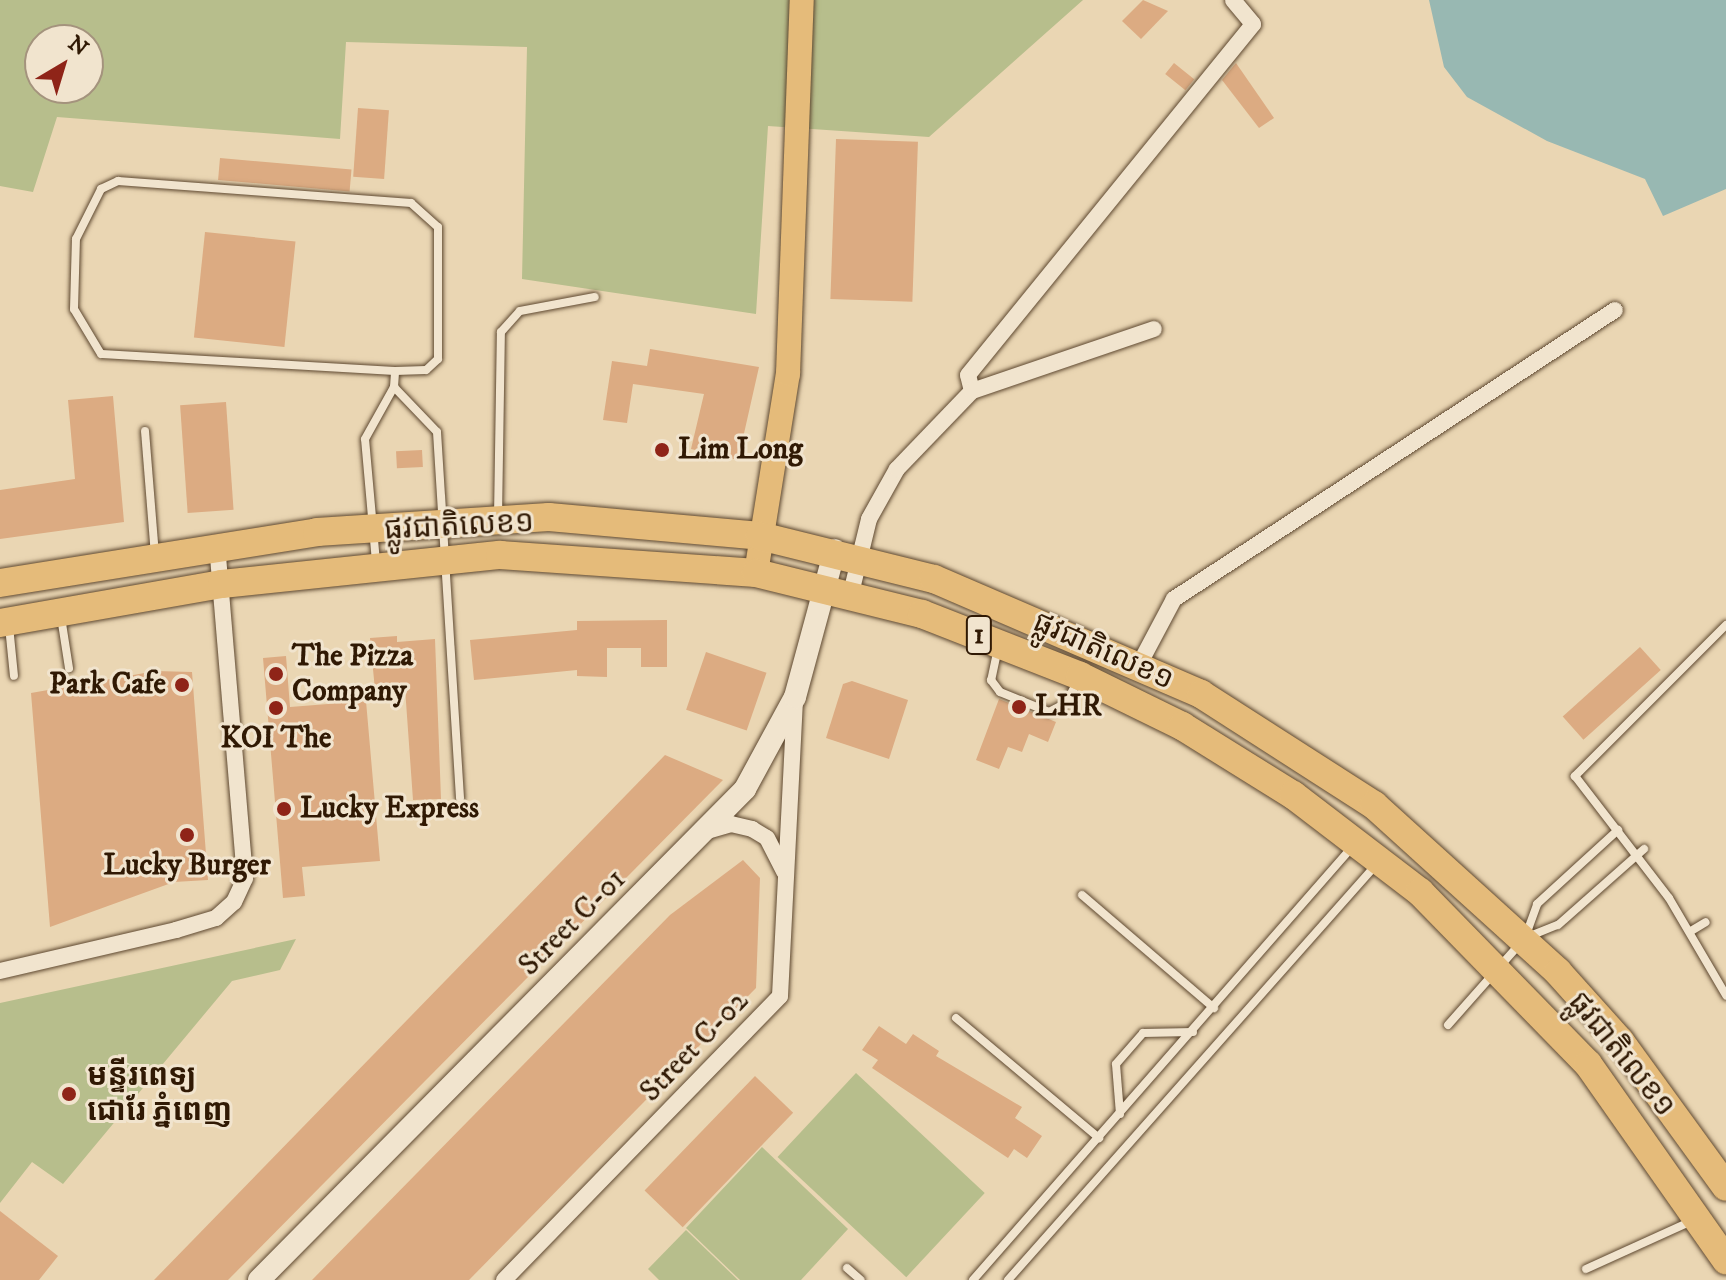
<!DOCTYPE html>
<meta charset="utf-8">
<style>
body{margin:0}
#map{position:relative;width:1726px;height:1280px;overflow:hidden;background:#ead6b3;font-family:"IM FELL DW Pica","Noto Sans Khmer",serif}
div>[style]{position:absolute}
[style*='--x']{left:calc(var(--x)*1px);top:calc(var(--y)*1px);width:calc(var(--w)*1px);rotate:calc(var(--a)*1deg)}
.green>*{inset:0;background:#b7be8c;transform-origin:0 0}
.water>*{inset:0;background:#98b8b2}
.building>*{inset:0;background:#dcab82;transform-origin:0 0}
.roads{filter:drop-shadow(0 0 2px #5e4830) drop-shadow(0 0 2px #5e4830)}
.lane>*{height:8px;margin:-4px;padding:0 4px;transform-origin:4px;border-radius:4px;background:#f1e4ce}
.street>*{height:16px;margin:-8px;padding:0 8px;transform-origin:8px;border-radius:8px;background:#f1e4ce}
.secondary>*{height:22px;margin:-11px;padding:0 11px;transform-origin:11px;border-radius:11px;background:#f1e4ce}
.primary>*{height:24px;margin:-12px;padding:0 12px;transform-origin:12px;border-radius:12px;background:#e5bb7a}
.highway>*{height:28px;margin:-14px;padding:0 14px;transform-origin:14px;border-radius:14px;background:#e5bb7a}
.dots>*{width:22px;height:22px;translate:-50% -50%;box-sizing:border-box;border:4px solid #f1e4ce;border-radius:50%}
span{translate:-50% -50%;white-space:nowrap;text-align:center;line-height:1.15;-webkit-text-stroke:6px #f1e4ce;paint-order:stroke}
.shield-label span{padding:2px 6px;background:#f1e4ce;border:2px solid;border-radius:6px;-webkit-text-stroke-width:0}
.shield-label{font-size:28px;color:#301904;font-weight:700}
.poi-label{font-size:30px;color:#301904;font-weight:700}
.left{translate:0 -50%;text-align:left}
.right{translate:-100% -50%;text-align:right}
.street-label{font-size:30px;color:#301904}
.north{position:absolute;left:24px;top:24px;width:80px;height:80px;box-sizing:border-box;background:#f1e4ce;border:2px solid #a4937d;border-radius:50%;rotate:38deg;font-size:22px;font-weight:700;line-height:32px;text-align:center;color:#301904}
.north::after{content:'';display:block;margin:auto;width:28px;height:36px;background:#8f2418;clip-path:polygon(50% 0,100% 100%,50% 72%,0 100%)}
</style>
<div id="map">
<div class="green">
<i style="clip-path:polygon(evenodd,0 0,1083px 0,929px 137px,768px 126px,756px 314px,522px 279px,527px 47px,346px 42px,340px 139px,57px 117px,33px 192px,0 186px,0 0,40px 40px,88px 40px,88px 88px,40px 88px,40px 40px)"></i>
<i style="clip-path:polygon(296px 939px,280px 970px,232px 981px,63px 1184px,32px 1162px,0 1203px,0 1003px)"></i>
<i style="left:856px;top:1073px;width:176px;height:115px;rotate:43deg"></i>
<i style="clip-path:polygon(762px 1147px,848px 1229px,801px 1280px,740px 1280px,686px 1228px)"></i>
<i style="clip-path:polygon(686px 1230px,738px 1280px,659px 1280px,648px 1269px)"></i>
</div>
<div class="water">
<i style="clip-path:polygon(1429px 0,1726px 0,1726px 189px,1663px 216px,1645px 179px,1547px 141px,1467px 97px,1444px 67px)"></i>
</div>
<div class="building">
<i style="clip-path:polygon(1143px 0,1168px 11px,1141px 39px,1122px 21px)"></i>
<i style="left:1174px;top:63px;width:26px;height:14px;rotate:39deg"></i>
<i style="clip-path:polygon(1236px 63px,1274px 118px,1259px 128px,1222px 80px)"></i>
<i style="left:358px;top:108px;width:31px;height:69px;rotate:4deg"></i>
<i style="left:836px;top:139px;width:82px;height:160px;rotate:2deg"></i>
<i style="left:220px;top:158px;width:132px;height:22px;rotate:5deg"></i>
<i style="left:205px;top:232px;width:91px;height:106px;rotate:6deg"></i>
<i style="clip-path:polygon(650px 349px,759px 367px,738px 460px,691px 449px,704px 394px,633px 384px,627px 423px,603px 420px,612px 361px,647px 366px)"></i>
<i style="clip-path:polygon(113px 396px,124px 522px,0 539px,0 490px,75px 479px,68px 400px)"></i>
<i style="left:226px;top:402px;width:108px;height:46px;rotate:86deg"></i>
<i style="left:422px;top:450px;width:17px;height:26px;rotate:87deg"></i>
<i style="clip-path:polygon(667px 620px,667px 667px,641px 667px,641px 648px,607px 648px,607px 677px,577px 676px,577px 670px,474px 680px,470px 640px,577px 630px,577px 621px)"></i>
<i style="clip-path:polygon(397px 636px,397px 642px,435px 639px,441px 799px,413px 800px,405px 688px,375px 690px,370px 638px)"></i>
<i style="left:1640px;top:647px;width:31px;height:104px;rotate:48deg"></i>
<i style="left:706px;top:652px;width:64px;height:61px;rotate:19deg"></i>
<i style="clip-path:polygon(286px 656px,290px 707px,366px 701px,380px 861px,302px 867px,305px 896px,283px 898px,263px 658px)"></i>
<i style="clip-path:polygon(156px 671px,192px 672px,208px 880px,174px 882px,50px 927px,31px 693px)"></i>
<i style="clip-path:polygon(852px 681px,908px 700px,889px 759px,826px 738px,843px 684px)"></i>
<i style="clip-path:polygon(999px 699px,1056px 722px,1048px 742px,1029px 734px,1022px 752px,1008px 747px,999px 769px,976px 760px)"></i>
<i style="clip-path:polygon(665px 755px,723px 780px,228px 1280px,154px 1280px)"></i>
<i style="clip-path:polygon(743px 860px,760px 878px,756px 988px,469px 1280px,312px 1280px,670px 915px)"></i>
<i style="clip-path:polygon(879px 1026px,906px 1044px,913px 1034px,939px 1051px,936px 1056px,1022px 1107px,1015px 1118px,1042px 1136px,1027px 1158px,1014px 1149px,1008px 1158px,872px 1068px,878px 1060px,862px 1050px)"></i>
<i style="left:755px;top:1076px;width:53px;height:159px;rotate:44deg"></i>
<i style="clip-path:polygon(0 1211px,58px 1256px,39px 1280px,0 1280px)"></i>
</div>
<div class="roads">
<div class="lane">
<i style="--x:118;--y:181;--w:294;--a:4.3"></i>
<i style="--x:411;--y:203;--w:36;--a:42"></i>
<i style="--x:438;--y:227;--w:132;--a:90"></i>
<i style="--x:438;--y:359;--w:16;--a:137"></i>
<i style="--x:426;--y:370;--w:31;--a:178"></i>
<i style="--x:395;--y:371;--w:294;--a:-176.7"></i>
<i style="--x:101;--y:354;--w:52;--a:-121"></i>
<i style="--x:74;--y:309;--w:70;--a:-88.4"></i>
<i style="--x:76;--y:239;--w:56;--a:-63.4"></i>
<i style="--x:101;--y:189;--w:19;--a:-25"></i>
<i style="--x:394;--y:387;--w:62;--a:46.3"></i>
<i style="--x:437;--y:432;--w:367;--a:86.4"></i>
<i style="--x:145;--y:431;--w:124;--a:85.4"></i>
<i style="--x:498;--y:517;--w:185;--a:-89.1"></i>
<i style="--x:501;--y:332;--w:28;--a:-48"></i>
<i style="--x:520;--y:311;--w:76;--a:-10.6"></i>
<i style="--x:376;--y:562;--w:123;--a:-95.1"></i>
<i style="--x:365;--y:439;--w:60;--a:-60.9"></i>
<i style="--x:394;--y:387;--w:16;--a:-86"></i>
<i style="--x:61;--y:617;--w:52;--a:81.1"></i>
<i style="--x:1726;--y:625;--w:214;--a:135"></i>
<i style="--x:1575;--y:776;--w:154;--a:52.4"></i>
<i style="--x:1669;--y:898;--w:113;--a:59.6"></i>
<i style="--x:9;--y:626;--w:50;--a:84.3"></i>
<i style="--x:998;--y:648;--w:33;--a:102"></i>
<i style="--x:991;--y:680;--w:15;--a:53"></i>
<i style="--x:1000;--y:692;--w:53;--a:22.2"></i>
<i style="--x:1049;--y:712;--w:19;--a:-28"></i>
<i style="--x:1066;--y:703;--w:26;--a:-62"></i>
<i style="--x:1082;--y:895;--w:174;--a:40.6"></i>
<i style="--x:1691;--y:931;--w:17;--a:-31"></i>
<i style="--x:1526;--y:935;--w:33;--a:-70"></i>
<i style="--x:1537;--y:904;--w:110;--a:-42.4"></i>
<i style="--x:956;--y:1018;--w:187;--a:40"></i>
<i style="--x:1448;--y:1025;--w:116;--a:-48.5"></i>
<i style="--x:1525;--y:938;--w:35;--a:-22"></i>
<i style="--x:1558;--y:925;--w:115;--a:-41.5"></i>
<i style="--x:1120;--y:1114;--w:50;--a:-94.6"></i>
<i style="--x:1116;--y:1064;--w:41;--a:-48.9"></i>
<i style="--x:1143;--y:1033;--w:50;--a:-1.1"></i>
<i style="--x:847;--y:1268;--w:18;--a:41"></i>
<i style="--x:1586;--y:1269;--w:116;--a:-24.4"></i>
<i style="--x:973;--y:1280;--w:578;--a:-48.79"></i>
<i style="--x:1008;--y:1280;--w:555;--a:-48.44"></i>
</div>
<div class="street">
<i style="--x:972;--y:391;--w:16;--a:-104"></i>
<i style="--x:968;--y:375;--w:452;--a:-50.9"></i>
<i style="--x:1253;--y:24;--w:31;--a:-130"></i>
<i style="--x:851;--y:593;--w:76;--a:-76.3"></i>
<i style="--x:869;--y:519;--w:57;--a:-60.8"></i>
<i style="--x:897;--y:469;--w:108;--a:-46.1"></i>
<i style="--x:972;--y:391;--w:192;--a:-18.8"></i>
<i style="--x:1140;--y:663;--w:72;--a:-62"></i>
<i style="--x:1174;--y:599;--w:527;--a:-33.24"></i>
<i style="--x:707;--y:831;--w:25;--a:-16"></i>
<i style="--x:731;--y:824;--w:22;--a:13"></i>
<i style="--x:752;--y:829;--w:17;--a:31"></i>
<i style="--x:767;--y:838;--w:38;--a:63"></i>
<i style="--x:0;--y:971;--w:181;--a:-13.1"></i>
<i style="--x:176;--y:930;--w:42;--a:-16.7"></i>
<i style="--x:216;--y:918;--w:24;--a:-42"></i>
<i style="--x:234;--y:902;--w:26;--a:-65"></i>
<i style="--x:245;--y:878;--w:333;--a:-94.8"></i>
<i style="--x:504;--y:1280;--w:396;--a:-45.8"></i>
<i style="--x:780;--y:996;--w:297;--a:-87.1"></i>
</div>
<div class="secondary">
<i style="--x:259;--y:1280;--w:691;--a:-45.29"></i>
<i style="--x:745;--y:789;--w:105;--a:-61.5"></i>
<i style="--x:795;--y:697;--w:152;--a:-74.8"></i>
</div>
<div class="primary">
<i style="--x:756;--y:573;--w:202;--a:-80.9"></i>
<i style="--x:788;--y:374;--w:374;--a:-87.9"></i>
</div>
<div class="highway">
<i style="--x:0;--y:583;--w:321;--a:-9.1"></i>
<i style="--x:317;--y:532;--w:232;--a:-3.7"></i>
<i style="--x:549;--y:517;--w:212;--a:5.1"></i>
<i style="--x:760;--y:536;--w:179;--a:13.9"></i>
<i style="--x:934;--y:579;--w:291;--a:23.3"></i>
<i style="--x:1201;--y:694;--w:206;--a:32.7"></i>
<i style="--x:1374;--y:805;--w:248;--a:42.2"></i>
<i style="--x:1558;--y:972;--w:93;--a:48.1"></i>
<i style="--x:1620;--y:1041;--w:180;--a:54"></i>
<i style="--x:0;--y:623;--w:225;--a:-10"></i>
<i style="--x:222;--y:584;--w:280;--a:-6"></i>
<i style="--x:500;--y:555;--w:257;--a:4"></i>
<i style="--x:756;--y:573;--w:171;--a:13.9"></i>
<i style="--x:922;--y:614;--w:170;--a:21.4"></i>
<i style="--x:1080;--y:676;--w:114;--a:26.1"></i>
<i style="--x:1182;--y:726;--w:131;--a:31.9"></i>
<i style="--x:1293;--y:795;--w:160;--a:37.4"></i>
<i style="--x:1420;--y:892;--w:240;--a:45.7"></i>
<i style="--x:1588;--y:1064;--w:240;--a:54.9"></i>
</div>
</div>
<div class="dots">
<i style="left:662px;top:450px;background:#8f2418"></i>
<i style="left:276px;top:674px;background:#8f2418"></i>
<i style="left:182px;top:685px;background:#8f2418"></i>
<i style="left:1019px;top:707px;background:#8f2418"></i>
<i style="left:276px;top:708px;background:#8f2418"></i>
<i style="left:284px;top:809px;background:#8f2418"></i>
<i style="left:187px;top:835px;background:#8f2418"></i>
<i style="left:69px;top:1094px;background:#8f2418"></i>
</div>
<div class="shield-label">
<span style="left:979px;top:635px">1</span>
</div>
<div class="poi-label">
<span class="left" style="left:678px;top:450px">Lim Long</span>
<span class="left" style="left:292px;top:674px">The Pizza<br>Company</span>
<span class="right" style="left:166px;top:685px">Park Cafe</span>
<span class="left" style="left:1035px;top:707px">LHR</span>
<span style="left:276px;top:739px">KOI The</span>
<span class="left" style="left:300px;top:809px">Lucky Express</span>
<span style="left:187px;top:866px">Lucky Burger</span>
<span class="left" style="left:87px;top:1094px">មន្ទីរពេទ្យ<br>ជោរែ ភ្នំពេញ</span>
</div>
<div class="street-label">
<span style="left:459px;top:527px;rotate:-3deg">ផ្លូវជាតិលេខ១</span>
<span style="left:1103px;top:652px;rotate:24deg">ផ្លូវជាតិលេខ១</span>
<span style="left:573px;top:923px;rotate:-45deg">Street C-01</span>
<span style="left:695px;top:1047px;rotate:-46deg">Street C-02</span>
<span style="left:1621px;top:1055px;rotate:51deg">ផ្លូវជាតិលេខ១</span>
</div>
<div class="north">N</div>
</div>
